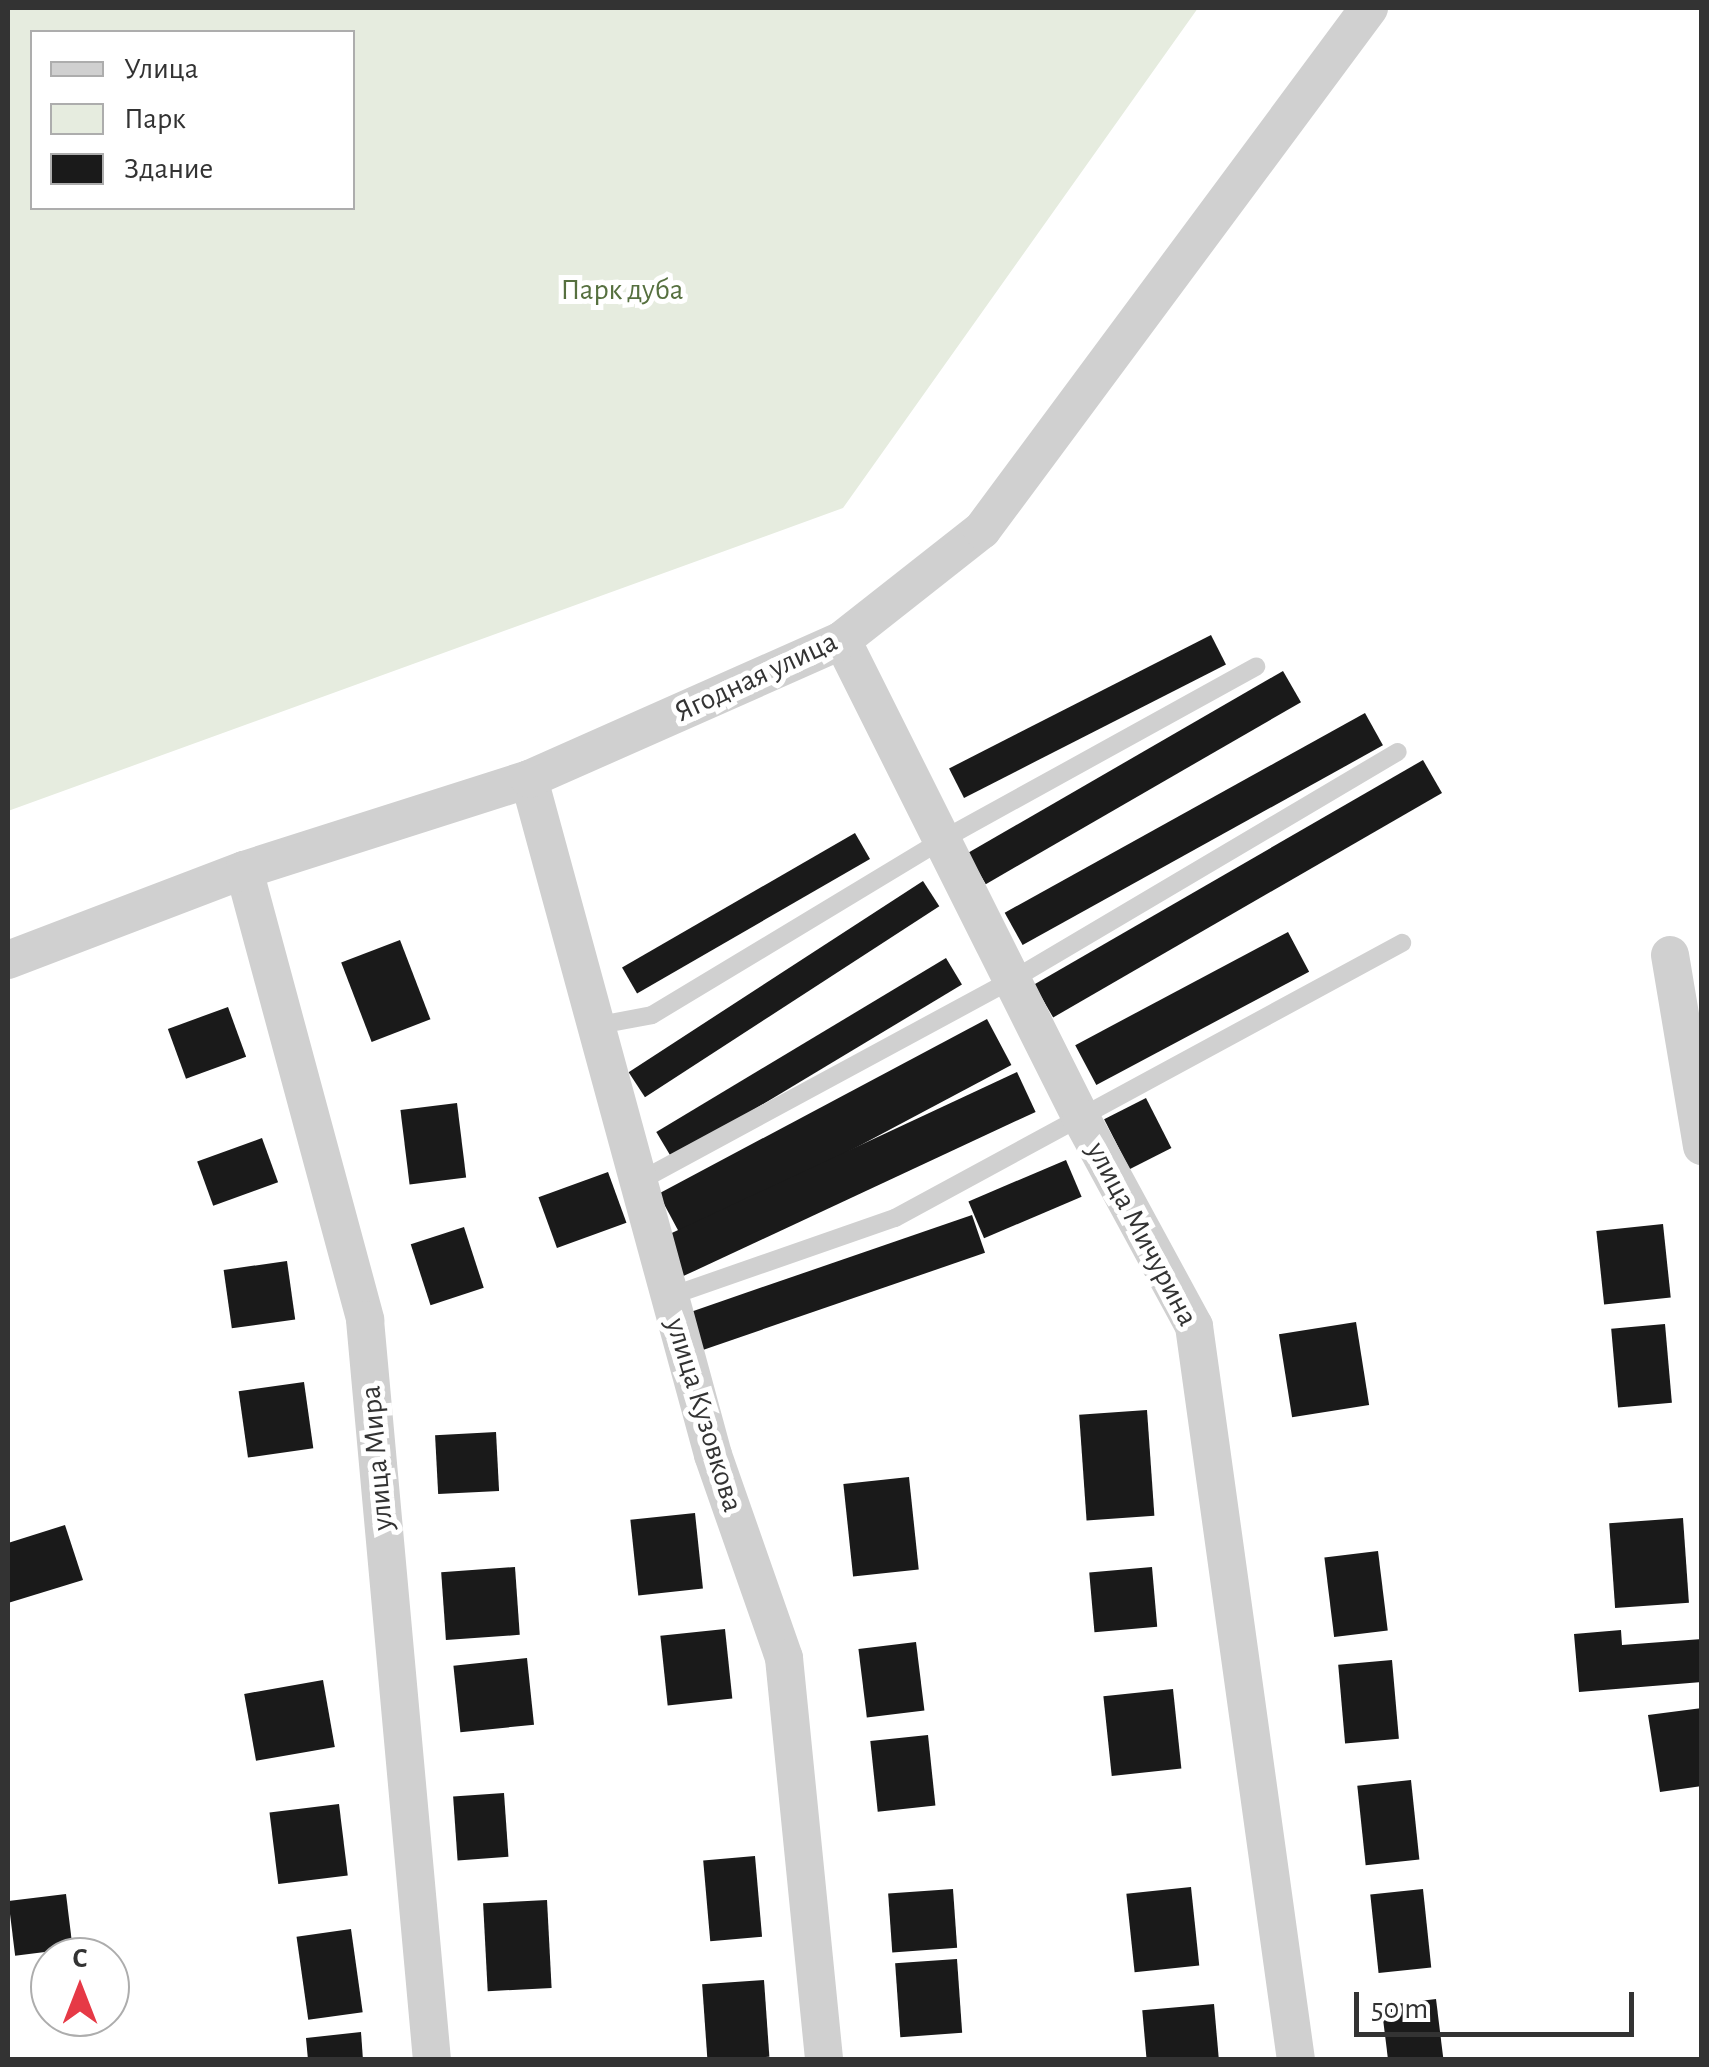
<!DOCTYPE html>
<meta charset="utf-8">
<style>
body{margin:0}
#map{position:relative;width:1709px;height:2067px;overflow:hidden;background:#fff;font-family:"Alegreya Sans",sans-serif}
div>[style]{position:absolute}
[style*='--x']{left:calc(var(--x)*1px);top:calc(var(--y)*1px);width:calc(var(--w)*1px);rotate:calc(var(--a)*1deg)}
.green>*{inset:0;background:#e6ecdf}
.building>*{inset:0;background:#1a1a1a;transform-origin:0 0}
.lane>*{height:18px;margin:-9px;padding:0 9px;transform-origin:9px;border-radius:9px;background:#d0d0d0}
.street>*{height:38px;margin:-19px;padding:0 19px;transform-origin:19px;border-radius:19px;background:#d0d0d0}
span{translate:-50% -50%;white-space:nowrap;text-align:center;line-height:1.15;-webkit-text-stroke:10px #fff;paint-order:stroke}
.park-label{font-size:30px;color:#56703f}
.street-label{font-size:30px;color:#333}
.frame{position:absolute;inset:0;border:10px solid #333;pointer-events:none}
.legend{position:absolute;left:30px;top:30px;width:325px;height:180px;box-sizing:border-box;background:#fff;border:2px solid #adadad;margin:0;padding:12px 18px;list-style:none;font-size:30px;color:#333}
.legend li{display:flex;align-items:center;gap:20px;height:50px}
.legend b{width:50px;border:2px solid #adadad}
.north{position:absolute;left:30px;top:1937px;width:100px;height:100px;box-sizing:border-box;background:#fff;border:2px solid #adadad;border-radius:50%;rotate:0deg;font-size:28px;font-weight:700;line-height:40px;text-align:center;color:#333}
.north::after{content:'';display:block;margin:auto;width:35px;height:45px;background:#e63946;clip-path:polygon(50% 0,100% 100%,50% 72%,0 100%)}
.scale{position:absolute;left:1354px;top:1992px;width:280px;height:45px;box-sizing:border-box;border:5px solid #333;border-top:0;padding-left:12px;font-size:30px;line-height:35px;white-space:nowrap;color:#333;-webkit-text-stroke:8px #fff;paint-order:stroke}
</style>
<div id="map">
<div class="green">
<i style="clip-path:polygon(evenodd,8px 8px,1198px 8px,843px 508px,8px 811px,8px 8px,32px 32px,352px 32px,352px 208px,32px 208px,32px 32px)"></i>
</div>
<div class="building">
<i style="left:1211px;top:635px;width:33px;height:294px;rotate:63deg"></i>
<i style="left:1283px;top:671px;width:36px;height:364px;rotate:60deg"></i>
<i style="left:1365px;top:713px;width:37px;height:412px;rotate:61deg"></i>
<i style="left:1423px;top:760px;width:38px;height:449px;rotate:60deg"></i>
<i style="left:855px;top:833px;width:30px;height:269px;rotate:60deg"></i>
<i style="left:923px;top:881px;width:30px;height:351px;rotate:57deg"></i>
<i style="left:1288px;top:932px;width:45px;height:241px;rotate:62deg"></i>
<i style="left:400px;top:940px;width:85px;height:63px;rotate:69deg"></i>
<i style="left:946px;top:958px;width:31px;height:338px;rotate:59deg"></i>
<i style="left:228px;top:1007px;width:53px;height:64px;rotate:70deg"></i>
<i style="left:987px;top:1019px;width:52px;height:372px;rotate:62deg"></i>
<i style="left:1017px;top:1072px;width:44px;height:391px;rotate:65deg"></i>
<i style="left:1146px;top:1098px;width:56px;height:47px;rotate:63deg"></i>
<i style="left:457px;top:1103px;width:75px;height:57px;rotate:83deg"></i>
<i style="left:262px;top:1138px;width:47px;height:69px;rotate:70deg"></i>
<i style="left:1066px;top:1160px;width:40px;height:106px;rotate:67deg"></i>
<i style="left:608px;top:1172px;width:54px;height:74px;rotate:70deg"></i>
<i style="left:972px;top:1215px;width:40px;height:303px;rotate:71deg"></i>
<i style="left:1663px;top:1224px;width:74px;height:67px;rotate:84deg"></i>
<i style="left:464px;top:1227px;width:64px;height:56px;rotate:72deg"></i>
<i style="left:287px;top:1261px;width:59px;height:64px;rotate:82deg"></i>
<i style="left:1356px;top:1322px;width:84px;height:78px;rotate:81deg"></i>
<i style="left:1665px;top:1324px;width:79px;height:54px;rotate:85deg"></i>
<i style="left:304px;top:1382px;width:67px;height:66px;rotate:82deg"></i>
<i style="left:1147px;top:1410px;width:106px;height:68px;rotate:86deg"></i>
<i style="left:496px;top:1432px;width:59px;height:61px;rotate:87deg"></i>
<i style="left:909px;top:1477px;width:93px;height:66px;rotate:84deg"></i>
<i style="left:695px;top:1513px;width:76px;height:65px;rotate:84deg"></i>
<i style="left:1683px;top:1518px;width:85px;height:74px;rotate:86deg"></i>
<i style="clip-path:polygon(65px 1525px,83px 1580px,8px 1603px,8px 1543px)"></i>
<i style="left:1378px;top:1551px;width:80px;height:54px;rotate:83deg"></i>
<i style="left:515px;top:1567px;width:68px;height:74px;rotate:86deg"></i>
<i style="left:1152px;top:1567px;width:60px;height:63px;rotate:85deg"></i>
<i style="left:725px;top:1629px;width:70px;height:65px;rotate:84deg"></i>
<i style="clip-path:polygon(1621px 1630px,1622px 1645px,1702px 1639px,1702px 1682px,1579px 1692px,1574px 1634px)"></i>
<i style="left:916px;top:1642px;width:69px;height:58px;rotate:83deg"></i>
<i style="left:527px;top:1658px;width:67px;height:74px;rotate:84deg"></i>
<i style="left:1392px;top:1660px;width:79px;height:54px;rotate:85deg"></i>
<i style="left:323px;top:1680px;width:68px;height:80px;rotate:80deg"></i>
<i style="left:1173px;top:1689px;width:80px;height:70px;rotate:84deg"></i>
<i style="clip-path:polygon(1702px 1708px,1702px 1786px,1660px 1792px,1648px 1715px)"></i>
<i style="left:928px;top:1735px;width:71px;height:58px;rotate:84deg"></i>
<i style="left:1411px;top:1780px;width:80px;height:54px;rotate:84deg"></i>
<i style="left:504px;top:1793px;width:64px;height:51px;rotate:86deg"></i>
<i style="left:339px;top:1804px;width:72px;height:70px;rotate:83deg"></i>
<i style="left:755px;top:1856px;width:81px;height:52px;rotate:85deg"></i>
<i style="left:1191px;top:1887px;width:79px;height:65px;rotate:84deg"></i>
<i style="left:953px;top:1889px;width:59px;height:65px;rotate:86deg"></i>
<i style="left:1423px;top:1889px;width:79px;height:53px;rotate:84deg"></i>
<i style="left:66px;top:1894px;width:55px;height:58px;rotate:83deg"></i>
<i style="left:547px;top:1900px;width:88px;height:64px;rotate:87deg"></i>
<i style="left:351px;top:1929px;width:84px;height:55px;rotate:82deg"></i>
<i style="left:957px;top:1959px;width:74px;height:62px;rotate:86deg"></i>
<i style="left:764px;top:1980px;width:77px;height:62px;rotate:86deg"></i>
<i style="left:1436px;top:1999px;width:61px;height:55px;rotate:83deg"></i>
<i style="left:1214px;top:2004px;width:56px;height:72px;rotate:85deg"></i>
<i style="clip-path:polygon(361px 2032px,363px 2060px,308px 2060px,306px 2038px)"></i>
</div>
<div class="lane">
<i style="--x:594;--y:1026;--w:59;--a:-10.7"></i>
<i style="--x:652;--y:1015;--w:339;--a:-31.1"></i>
<i style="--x:942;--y:840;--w:359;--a:-28.9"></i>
<i style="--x:636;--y:1183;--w:427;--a:-28.4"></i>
<i style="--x:1012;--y:980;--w:448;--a:-30.6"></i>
<i style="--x:668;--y:1297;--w:240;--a:-19.2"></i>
<i style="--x:895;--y:1218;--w:577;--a:-28.48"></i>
</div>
<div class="street">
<i style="--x:842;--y:640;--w:534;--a:63.43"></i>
<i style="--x:1081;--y:1118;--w:237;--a:61.5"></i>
<i style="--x:1194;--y:1326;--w:741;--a:82.09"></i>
<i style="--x:529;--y:779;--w:701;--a:74.77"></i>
<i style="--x:713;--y:1455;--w:215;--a:70.7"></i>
<i style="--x:784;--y:1658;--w:404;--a:84.3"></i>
<i style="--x:244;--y:870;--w:466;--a:74.9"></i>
<i style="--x:365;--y:1320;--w:743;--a:84.83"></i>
<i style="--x:1670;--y:955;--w:194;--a:80.5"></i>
<i style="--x:8;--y:960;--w:253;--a:-20.9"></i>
<i style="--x:244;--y:870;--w:299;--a:-17.7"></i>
<i style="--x:529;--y:779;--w:342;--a:-23.9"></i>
<i style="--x:842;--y:640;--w:178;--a:-38.2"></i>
<i style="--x:982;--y:530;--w:650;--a:-53.45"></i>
</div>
<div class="park-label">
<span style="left:622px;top:290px">Парк дуба</span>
</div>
<div class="street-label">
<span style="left:756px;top:677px;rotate:-25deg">Ягодная улица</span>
<span style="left:1142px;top:1234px;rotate:62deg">улица Мичурина</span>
<span style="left:704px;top:1415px;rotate:73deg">улица Кузовкова</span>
<span style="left:377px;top:1458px;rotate:-95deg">улица Мира</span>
</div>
<div class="frame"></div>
<ul class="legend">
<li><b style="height:12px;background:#d0d0d0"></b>Улица</li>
<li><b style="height:28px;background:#e6ecdf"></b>Парк</li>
<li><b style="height:28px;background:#1a1a1a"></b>Здание</li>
</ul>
<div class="north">С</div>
<div class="scale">50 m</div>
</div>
